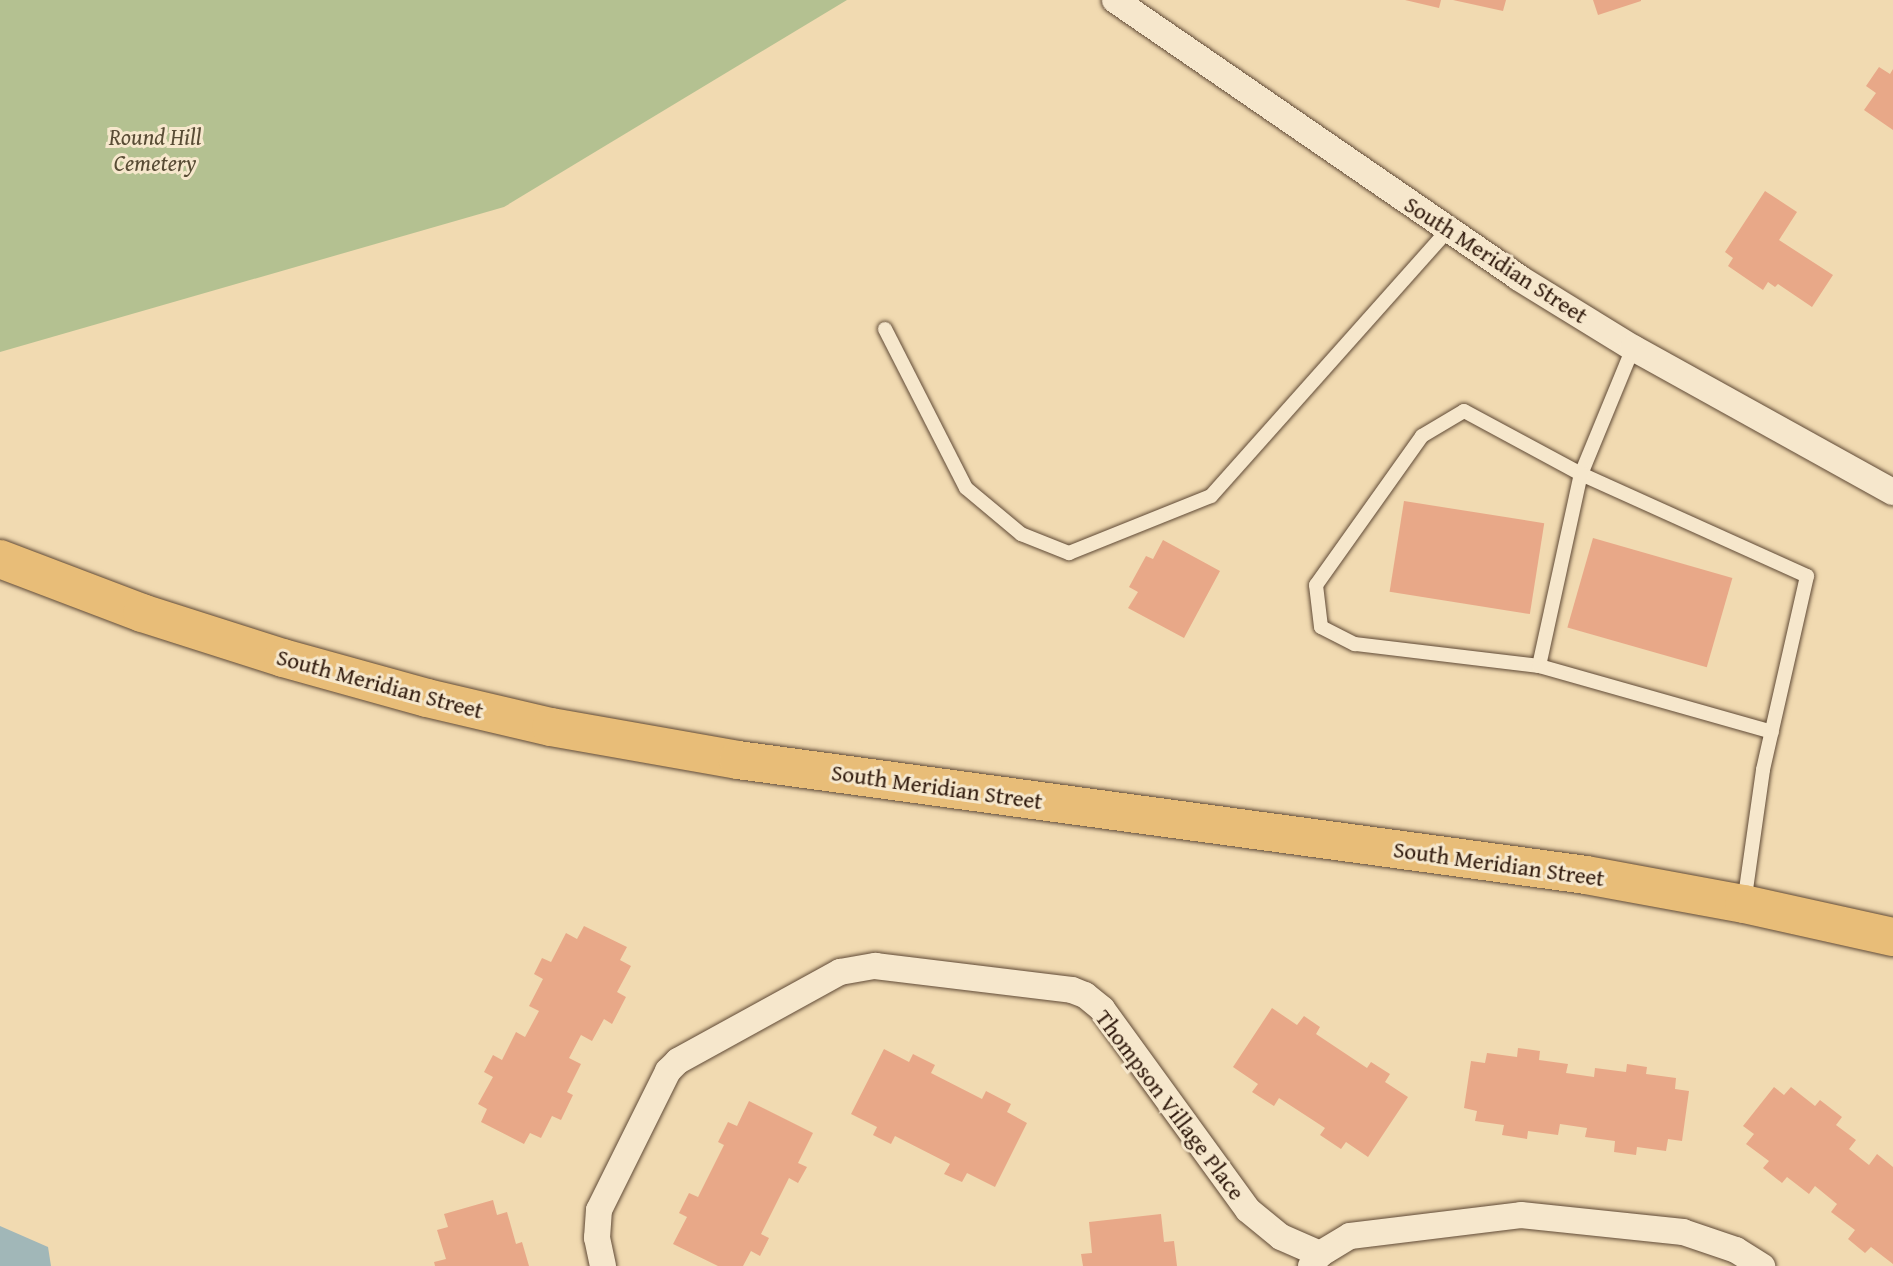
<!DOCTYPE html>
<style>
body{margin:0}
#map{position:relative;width:1893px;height:1266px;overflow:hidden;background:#f1dab1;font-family:"Gentium Book Plus",serif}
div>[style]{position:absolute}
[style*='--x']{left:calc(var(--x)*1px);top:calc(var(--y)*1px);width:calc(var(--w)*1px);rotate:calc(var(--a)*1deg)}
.green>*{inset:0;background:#b4c191}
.water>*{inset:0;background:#a1b7b8}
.building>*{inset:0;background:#e8a888;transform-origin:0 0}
.roads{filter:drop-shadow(0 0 2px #604a36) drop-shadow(0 0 2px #604a36)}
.service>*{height:14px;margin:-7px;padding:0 7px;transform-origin:7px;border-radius:7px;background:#f6e7cc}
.minor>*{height:26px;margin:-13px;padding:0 13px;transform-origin:13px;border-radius:13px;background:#f6e7cc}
.primary>*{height:38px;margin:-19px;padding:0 19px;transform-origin:19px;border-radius:19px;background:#e8bd78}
span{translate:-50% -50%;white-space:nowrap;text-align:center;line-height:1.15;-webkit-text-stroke:6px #f6e7cc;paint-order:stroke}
.park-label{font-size:23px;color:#584c35;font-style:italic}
.street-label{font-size:23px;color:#301a0d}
</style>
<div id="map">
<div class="green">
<i style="clip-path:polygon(0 0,847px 0,504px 207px,0 352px)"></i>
</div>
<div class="water">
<i style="clip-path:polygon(0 1226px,48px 1247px,51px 1266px,0 1266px)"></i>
</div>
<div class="building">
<i style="clip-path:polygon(1405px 0,1441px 0,1439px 8px)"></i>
<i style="clip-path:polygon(1453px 0,1506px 0,1503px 11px)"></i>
<i style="clip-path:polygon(1593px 0,1641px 0,1641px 1px,1598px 15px)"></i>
<i style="clip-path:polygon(1879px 67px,1890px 74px,1893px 69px,1893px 130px,1864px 110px,1876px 93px,1866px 86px)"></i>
<i style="clip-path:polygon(1765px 191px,1797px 212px,1779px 240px,1833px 275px,1812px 307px,1778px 284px,1775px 287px,1768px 282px,1763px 290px,1728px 266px,1733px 258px,1725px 252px)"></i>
<i style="left:1404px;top:501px;width:142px;height:92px;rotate:9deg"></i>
<i style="left:1593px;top:538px;width:145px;height:93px;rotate:16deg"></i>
<i style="clip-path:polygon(1163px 540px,1220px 571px,1184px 638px,1128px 608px,1138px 592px,1129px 587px,1146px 556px,1153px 559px)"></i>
<i style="clip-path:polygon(584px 926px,627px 947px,620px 960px,631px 966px,617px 992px,626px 997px,612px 1024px,604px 1019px,592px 1041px,581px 1035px,569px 1058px,581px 1064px,567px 1092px,573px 1095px,561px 1120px,552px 1116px,541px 1138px,530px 1133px,524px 1144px,481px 1122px,487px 1109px,478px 1104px,493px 1077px,484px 1072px,493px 1055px,502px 1060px,516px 1032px,525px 1037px,539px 1011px,529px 1006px,543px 979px,534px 974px,542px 958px,551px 962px,566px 933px,577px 939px)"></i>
<i style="clip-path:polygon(1272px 1008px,1297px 1025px,1304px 1016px,1320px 1027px,1316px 1034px,1367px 1068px,1371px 1062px,1390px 1074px,1385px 1082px,1408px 1097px,1368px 1157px,1346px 1142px,1341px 1149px,1320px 1135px,1325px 1128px,1279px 1098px,1274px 1106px,1252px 1092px,1258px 1084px,1233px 1067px)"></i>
<i style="clip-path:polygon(1518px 1048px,1540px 1051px,1539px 1060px,1568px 1064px,1566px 1073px,1594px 1077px,1595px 1068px,1626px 1072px,1627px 1064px,1647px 1067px,1646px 1074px,1676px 1078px,1675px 1089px,1689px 1091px,1682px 1141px,1668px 1139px,1666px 1151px,1637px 1147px,1636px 1155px,1614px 1152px,1615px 1141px,1585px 1137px,1587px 1128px,1560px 1124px,1558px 1135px,1528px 1131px,1527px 1139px,1502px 1135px,1504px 1125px,1475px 1121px,1477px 1111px,1464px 1108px,1471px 1061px,1485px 1063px,1487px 1053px,1517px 1057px)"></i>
<i style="clip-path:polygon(884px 1049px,909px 1062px,913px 1054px,935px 1065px,931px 1073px,982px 1099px,986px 1091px,1011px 1104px,1007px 1112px,1027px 1123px,995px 1187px,967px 1173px,962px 1182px,944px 1174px,950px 1164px,895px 1136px,891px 1144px,873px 1135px,877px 1127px,851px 1114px)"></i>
<i style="clip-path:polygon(1774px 1087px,1784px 1095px,1791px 1087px,1815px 1106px,1820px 1100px,1842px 1117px,1836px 1125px,1856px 1140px,1849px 1149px,1869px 1165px,1877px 1154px,1893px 1167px,1893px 1264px,1871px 1247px,1865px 1253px,1848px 1239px,1855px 1230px,1831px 1212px,1837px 1204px,1815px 1186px,1809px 1194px,1787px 1177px,1782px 1183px,1763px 1168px,1769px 1161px,1746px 1144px,1754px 1134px,1743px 1126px)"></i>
<i style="clip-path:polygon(749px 1101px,813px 1133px,798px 1163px,807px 1167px,798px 1183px,789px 1178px,761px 1234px,769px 1238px,760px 1256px,751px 1251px,743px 1266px,718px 1266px,673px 1244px,687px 1217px,679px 1213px,689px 1193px,698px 1197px,724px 1145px,718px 1142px,728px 1122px,737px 1126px)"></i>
<i style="clip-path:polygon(493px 1200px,497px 1215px,507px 1212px,516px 1244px,522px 1242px,529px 1266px,435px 1266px,434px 1262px,446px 1259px,437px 1230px,448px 1227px,444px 1214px)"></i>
<i style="clip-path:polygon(1161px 1214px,1164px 1242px,1174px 1241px,1177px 1266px,1083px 1266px,1081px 1254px,1092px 1253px,1089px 1222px)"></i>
</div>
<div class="roads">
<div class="service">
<i style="--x:885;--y:329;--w:178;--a:63"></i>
<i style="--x:966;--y:488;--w:72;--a:39.9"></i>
<i style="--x:1021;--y:534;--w:52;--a:21.6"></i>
<i style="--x:1069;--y:553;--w:153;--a:-21.9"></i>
<i style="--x:1211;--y:496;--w:356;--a:-48.3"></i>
<i style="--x:1633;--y:348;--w:136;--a:112.4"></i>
<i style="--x:1581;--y:474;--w:248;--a:24.3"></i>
<i style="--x:1807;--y:576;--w:199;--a:102.8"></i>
<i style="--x:1763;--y:770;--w:134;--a:98.1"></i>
<i style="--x:1539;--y:666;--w:197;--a:-77.7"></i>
<i style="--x:1581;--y:474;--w:133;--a:-151.7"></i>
<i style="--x:1464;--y:411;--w:49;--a:149.2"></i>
<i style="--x:1422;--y:436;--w:183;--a:125.4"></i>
<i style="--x:1316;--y:585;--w:42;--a:83.2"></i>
<i style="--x:1321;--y:627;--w:38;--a:27"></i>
<i style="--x:1355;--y:644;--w:185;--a:6.8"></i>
<i style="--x:1539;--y:666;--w:242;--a:15.8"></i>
</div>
<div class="minor">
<i style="--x:1115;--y:0;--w:490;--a:34.5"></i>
<i style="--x:1519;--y:278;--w:134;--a:31.6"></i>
<i style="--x:1633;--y:348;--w:297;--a:29"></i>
<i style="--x:603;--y:1266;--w:29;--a:-102"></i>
<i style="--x:597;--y:1238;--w:28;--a:-86"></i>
<i style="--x:599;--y:1210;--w:155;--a:-63.6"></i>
<i style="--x:668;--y:1071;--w:14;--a:-45"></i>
<i style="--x:678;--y:1061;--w:185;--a:-28.8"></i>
<i style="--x:840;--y:972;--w:36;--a:-10"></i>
<i style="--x:875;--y:966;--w:198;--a:6.9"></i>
<i style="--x:1072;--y:990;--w:14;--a:21"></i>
<i style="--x:1085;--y:995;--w:22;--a:39"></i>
<i style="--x:1102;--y:1009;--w:248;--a:54"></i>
<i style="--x:1248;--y:1210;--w:43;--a:39.3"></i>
<i style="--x:1281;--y:1237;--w:43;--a:23.6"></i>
<i style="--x:1311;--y:1266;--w:15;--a:-53"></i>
<i style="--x:1320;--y:1254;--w:35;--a:-31"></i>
<i style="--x:1350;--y:1236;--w:172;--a:-7"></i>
<i style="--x:1521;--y:1215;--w:163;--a:6"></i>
<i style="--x:1683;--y:1232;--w:56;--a:18.8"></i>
<i style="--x:1736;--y:1250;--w:31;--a:32"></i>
</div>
<div class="primary">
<i style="--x:0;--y:559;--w:152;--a:20.8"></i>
<i style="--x:142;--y:613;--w:148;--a:17.7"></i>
<i style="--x:283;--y:658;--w:149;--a:15.5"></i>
<i style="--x:427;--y:698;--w:127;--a:13.2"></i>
<i style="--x:551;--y:727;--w:190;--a:10"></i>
<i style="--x:738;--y:760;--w:856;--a:7.72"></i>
<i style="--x:1586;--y:875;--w:161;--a:10.4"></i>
<i style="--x:1744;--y:904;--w:153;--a:12.5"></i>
</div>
</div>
<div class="park-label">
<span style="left:155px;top:150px">Round Hill<br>Cemetery</span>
</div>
<div class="street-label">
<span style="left:1496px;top:260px;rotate:33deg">South Meridian Street</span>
<span style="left:380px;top:684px;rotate:15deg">South Meridian Street</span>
<span style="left:937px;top:787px;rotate:8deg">South Meridian Street</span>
<span style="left:1499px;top:864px;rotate:8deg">South Meridian Street</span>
<span style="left:1170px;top:1105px;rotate:53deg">Thompson Village Place</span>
</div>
</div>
